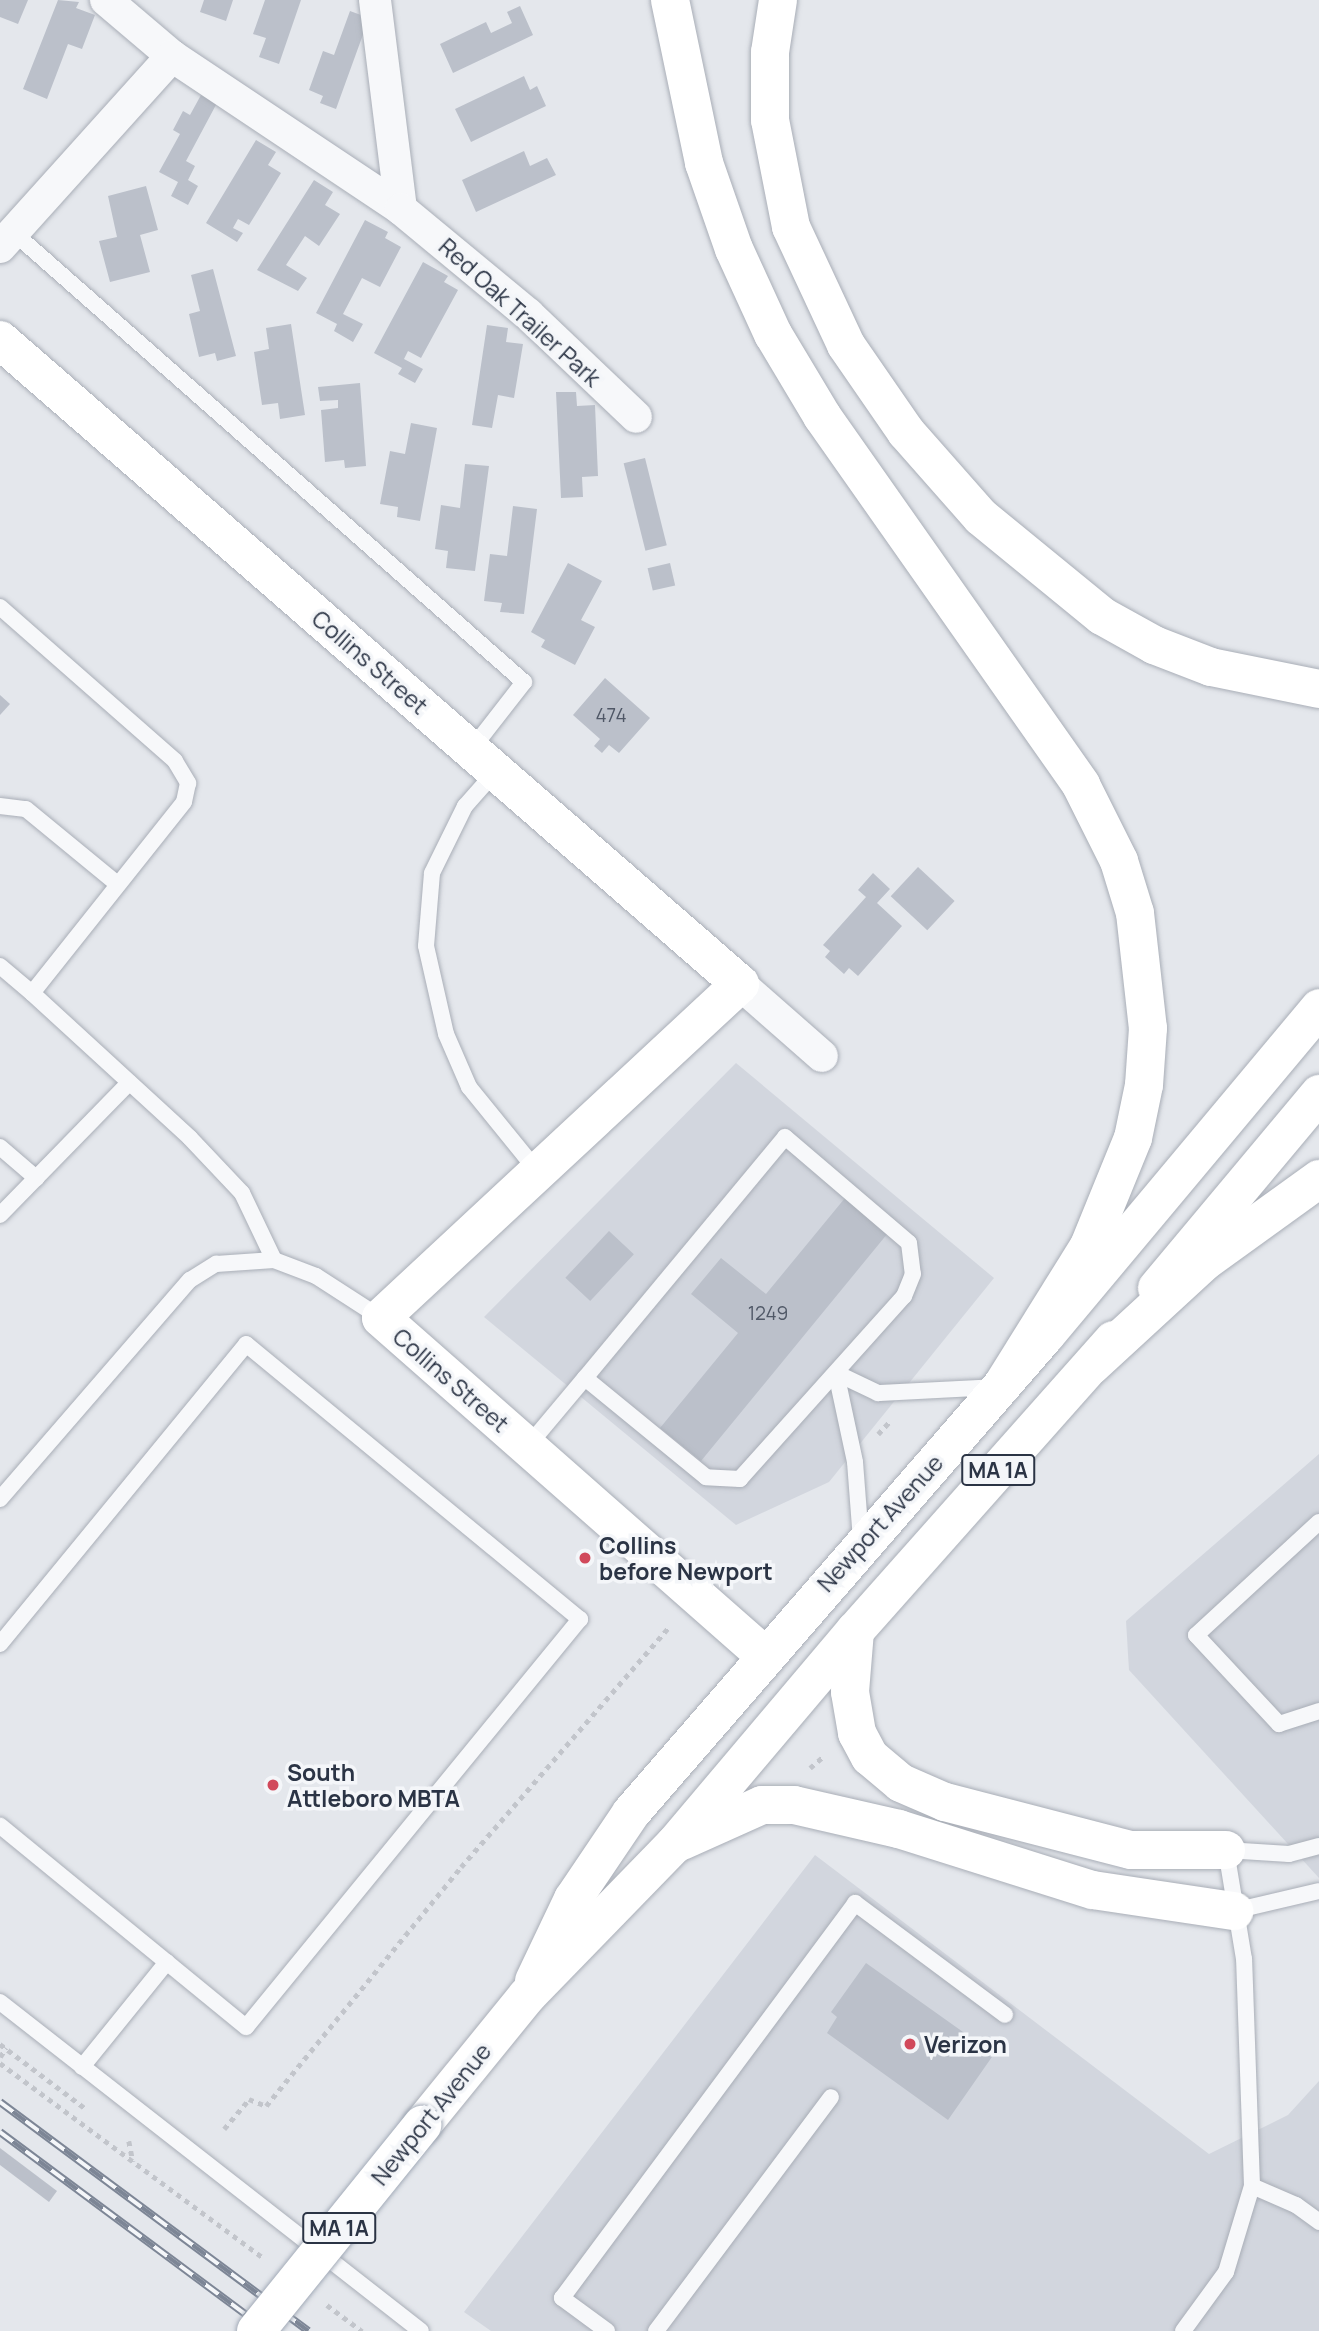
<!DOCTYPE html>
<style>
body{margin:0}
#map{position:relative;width:1319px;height:2331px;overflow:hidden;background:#e4e7ec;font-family:Manrope,sans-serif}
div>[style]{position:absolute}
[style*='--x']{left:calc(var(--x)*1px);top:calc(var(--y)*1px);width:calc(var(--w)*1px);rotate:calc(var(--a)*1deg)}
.built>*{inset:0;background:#d2d6de}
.building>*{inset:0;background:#bbc0ca;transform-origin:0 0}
.path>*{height:4.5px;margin-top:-2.25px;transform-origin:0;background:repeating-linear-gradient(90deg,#c2c5cb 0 5px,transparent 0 10px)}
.roads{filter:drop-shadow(0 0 2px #a9aeb7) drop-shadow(0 0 2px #a9aeb7)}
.lane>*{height:16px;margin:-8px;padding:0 8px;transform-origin:8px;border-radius:8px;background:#f7f8fa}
.street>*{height:32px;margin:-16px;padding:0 16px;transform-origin:16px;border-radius:16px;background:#f7f8fa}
.secondary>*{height:38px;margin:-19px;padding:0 19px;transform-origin:19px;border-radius:19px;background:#fff}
.primary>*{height:38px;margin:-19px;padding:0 19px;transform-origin:19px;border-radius:19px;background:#fff}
.highway>*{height:38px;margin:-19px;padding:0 19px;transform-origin:19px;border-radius:19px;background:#fff}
.rail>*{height:8px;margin-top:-4px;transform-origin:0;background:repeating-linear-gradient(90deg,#f4f6f9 0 16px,#7d8696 0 32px);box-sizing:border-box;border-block:2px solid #7d8696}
.bridges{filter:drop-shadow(0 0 2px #a3abb8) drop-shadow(0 0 2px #a3abb8)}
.primary-bridge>*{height:38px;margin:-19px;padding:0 19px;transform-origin:19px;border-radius:19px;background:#fff}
.dots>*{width:19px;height:19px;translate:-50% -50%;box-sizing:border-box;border:4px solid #f4f6f9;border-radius:50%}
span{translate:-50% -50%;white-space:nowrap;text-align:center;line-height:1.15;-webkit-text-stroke:7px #f4f6f9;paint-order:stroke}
.number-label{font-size:19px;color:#4f5766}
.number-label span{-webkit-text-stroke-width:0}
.shield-label span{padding:2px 5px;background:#f4f6f9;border:2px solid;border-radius:5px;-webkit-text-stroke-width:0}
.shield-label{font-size:21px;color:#2b3445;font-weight:700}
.street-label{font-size:23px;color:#2b3445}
.poi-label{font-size:23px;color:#2b3445;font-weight:700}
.left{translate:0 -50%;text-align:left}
</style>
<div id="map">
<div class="built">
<i style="clip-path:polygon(736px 1063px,994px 1278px,829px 1482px,736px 1525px,484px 1317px)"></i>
<i style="clip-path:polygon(1319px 1454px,1319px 1878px,1129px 1670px,1126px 1621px)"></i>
<i style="clip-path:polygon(815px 1855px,1209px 2154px,1288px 2115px,1319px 2081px,1319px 2331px,491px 2331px,464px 2312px)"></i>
</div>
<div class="building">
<i style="clip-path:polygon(0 0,28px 0,18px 24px,0 17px)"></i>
<i style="clip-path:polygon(58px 0,79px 2px,76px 8px,95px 15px,82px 49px,68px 44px,47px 99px,23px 89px)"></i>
<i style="clip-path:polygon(204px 0,233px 0,226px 21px,200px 12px)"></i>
<i style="clip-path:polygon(265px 0,301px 0,279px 64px,259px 57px,266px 38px,253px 34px)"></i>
<i style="clip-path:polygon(520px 6px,533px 35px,453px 73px,440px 44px,486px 22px,491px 33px,512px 23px,507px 12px)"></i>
<i style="clip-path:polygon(350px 11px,369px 18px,336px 109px,320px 103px,323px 96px,309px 90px,323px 51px,334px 55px)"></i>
<i style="clip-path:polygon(524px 76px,530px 90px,537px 86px,546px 106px,471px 142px,455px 109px)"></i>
<i style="clip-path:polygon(201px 95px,217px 103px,186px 161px,195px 166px,188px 180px,198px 186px,188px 205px,171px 196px,178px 182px,159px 172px,180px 134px,173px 130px,183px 111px,190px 115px)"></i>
<i style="clip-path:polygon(256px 140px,276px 152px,268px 165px,281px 173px,249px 225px,238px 219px,233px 228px,243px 233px,237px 242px,206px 223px)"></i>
<i style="clip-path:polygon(524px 151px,530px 166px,547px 158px,556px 175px,476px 212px,462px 180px)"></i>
<i style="clip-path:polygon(314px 180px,333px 192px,325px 205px,340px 214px,319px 246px,305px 236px,286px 265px,307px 278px,298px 291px,257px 270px)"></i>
<i style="clip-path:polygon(146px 186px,158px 230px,140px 235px,150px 272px,110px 282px,99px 241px,117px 237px,108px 196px)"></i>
<i style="clip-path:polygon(365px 220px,388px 232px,385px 238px,401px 247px,380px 287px,362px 278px,343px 314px,363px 324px,353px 342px,334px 331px,337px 324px,316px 313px)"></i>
<i style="clip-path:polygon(423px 262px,448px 276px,444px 282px,458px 290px,421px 358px,408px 351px,404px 359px,423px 369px,415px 383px,398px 374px,402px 368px,374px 353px)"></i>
<i style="clip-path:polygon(213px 269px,236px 356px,217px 361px,215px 353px,199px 357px,189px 314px,200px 311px,191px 275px)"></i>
<i style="clip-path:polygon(291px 324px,305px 415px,280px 419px,278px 403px,262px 405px,254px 352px,269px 349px,266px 328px)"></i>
<i style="clip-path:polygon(487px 325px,508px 328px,506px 342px,523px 344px,514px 398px,498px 395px,492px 428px,472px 425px)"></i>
<i style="clip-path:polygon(360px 383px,366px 466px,345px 468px,344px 460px,325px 462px,321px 410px,338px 408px,338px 400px,320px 401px,318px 387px)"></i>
<i style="clip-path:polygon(556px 392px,576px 392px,577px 406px,595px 405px,598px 476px,582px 477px,583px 497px,561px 498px)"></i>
<i style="clip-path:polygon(411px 423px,437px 428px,420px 521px,397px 517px,398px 507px,380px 504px,390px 451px,405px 454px)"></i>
<i style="left:645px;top:458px;width:90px;height:22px;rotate:76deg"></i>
<i style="clip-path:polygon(465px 464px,489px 466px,475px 571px,446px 568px,448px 551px,435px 549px,441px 505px,460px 508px)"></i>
<i style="clip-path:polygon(513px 506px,537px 509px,524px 614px,500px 612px,502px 603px,484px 601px,490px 554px,507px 556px)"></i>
<i style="clip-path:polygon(568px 563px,602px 581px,581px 620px,595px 627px,575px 665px,541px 647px,545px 640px,531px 632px)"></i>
<i style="left:670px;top:563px;width:23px;height:23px;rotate:77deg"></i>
<i style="clip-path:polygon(605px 678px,650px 718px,619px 753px,609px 745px,602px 753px,594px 746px,600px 739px,573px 715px)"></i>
<i style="clip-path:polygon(0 695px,10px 704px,0 715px)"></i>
<i style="left:918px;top:867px;width:50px;height:40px;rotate:43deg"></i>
<i style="clip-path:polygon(873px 873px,890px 889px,877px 903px,902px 926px,858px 976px,849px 968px,844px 974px,825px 957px,830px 951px,823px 945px,866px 897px,858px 890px)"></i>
<i style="clip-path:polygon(845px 1198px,888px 1233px,701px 1461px,660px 1428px,738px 1333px,691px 1294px,721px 1258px,766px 1294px)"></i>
<i style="left:609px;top:1231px;width:34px;height:64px;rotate:43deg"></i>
<i style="clip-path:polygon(866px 1963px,994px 2054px,948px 2120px,827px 2033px,837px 2017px,831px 2012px)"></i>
<i style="clip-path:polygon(0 2148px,57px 2191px,49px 2202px,0 2165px)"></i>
</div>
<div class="path">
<i style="--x:878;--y:1434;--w:16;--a:-47"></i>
<i style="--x:810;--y:1768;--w:18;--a:-41"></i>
<i style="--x:0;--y:2044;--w:108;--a:37.1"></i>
<i style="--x:0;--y:2057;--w:11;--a:-56"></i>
<i style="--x:0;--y:2063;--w:328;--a:36.5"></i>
<i style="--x:224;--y:2129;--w:39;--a:-50"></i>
<i style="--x:249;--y:2099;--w:18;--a:22"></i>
<i style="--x:266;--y:2106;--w:308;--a:-50.8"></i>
<i style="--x:461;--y:1867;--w:318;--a:-49.1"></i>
<i style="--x:129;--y:2141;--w:21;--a:79"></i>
<i style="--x:327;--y:2305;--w:44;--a:36.6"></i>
</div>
<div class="roads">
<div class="lane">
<i style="--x:13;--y:232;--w:681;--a:41.37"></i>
<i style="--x:524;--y:682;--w:86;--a:127.9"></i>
<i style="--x:0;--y:607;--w:233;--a:41.3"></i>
<i style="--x:175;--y:761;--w:26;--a:59"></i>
<i style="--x:188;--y:783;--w:19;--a:102"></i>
<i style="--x:184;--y:802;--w:244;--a:128.5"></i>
<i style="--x:32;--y:993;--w:214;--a:42.5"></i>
<i style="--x:190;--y:1138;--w:76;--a:46.6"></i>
<i style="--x:242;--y:1193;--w:74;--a:64.5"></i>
<i style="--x:496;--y:771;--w:47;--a:131.5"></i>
<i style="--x:465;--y:806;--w:75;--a:116.2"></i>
<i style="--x:432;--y:873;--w:73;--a:94.7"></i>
<i style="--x:426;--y:946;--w:90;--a:77.2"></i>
<i style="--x:446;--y:1034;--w:58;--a:66.5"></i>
<i style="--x:469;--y:1087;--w:109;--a:50.9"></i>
<i style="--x:0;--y:806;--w:26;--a:7"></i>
<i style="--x:26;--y:809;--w:117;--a:39.4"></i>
<i style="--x:0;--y:966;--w:42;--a:40.2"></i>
<i style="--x:0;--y:1147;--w:48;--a:40.7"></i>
<i style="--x:0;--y:1215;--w:185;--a:-45.7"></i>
<i style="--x:836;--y:1373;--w:91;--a:77.9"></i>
<i style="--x:855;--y:1462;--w:78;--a:85.6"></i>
<i style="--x:836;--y:1373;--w:47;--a:25.5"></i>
<i style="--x:878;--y:1393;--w:118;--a:-2.9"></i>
<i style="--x:527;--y:1447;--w:90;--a:-50"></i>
<i style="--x:585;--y:1378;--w:313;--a:-50.3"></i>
<i style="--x:785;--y:1137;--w:163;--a:40.5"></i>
<i style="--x:909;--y:1243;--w:31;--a:83"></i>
<i style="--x:913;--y:1274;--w:24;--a:112"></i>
<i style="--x:904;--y:1296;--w:246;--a:131.9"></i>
<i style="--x:740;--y:1479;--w:34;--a:-177"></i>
<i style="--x:706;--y:1477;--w:156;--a:-140.7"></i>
<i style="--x:0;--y:1499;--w:290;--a:-49.1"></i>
<i style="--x:190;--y:1280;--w:31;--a:-32"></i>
<i style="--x:216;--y:1264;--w:58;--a:-3.9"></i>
<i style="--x:274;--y:1260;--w:45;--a:20.9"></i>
<i style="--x:316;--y:1276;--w:77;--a:32.9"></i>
<i style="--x:1319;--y:1522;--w:167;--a:137.4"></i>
<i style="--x:1196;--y:1635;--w:122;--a:47"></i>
<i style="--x:1279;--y:1724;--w:42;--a:-18"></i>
<i style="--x:0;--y:1644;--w:388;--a:-50.6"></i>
<i style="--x:246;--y:1344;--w:433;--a:39.5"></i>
<i style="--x:580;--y:1619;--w:527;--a:129.3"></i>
<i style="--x:246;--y:2027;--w:318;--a:-140.7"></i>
<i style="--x:1234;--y:1911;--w:87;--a:-13.2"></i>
<i style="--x:0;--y:2002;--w:534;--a:38.01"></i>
<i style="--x:82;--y:2067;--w:135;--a:-51"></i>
<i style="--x:1252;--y:2186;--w:48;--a:23.4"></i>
<i style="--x:1296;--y:2205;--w:29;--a:36"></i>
<i style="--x:607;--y:2331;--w:56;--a:-143.7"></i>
<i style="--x:562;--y:2298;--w:492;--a:-53.4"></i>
<i style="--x:855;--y:1903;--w:187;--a:36.7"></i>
<i style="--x:656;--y:2331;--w:292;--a:-53.2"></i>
<i style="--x:1183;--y:2331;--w:73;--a:-53.9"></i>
<i style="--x:1226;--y:2272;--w:90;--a:-73.2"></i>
<i style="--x:1252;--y:2186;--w:227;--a:-92"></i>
<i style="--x:1244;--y:1959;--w:110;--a:-99.4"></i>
<i style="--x:1226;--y:1850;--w:63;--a:3.6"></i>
<i style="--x:1289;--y:1854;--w:31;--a:-15"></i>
</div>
<div class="street">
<i style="--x:106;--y:0;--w:87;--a:40.3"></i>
<i style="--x:172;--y:56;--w:275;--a:33.7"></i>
<i style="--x:401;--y:209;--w:211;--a:-97.1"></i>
<i style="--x:401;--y:209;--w:165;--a:39.6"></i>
<i style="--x:528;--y:314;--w:149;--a:43.6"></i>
<i style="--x:0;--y:247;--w:257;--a:-48"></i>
<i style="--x:740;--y:984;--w:109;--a:41.3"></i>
</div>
<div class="secondary">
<i style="--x:0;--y:340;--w:981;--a:41.03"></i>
<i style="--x:740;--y:984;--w:490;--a:137.1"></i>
<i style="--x:381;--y:1318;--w:510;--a:41.34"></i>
</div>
<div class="primary">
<i style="--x:1157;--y:1288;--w:253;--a:-50.1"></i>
<i style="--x:855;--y:1631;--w:61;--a:94.7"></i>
<i style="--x:850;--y:1692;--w:42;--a:80.3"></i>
<i style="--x:857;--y:1733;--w:27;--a:62"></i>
<i style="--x:870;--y:1757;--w:40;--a:40"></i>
<i style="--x:901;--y:1783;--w:48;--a:23.4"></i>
<i style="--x:945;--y:1802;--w:192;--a:14.5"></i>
<i style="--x:1131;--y:1850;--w:95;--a:0"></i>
<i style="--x:682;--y:1841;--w:88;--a:-24.2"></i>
<i style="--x:762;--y:1805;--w:32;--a:0"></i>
<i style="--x:794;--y:1805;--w:108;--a:12.9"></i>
<i style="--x:899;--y:1829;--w:203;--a:17.5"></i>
<i style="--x:1093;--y:1890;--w:143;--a:8.5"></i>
<i style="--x:534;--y:1981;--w:91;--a:-64.6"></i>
<i style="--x:573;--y:1899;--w:104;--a:-56"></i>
<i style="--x:631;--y:1813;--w:633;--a:-49.04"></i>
<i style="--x:1046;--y:1335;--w:426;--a:-50.1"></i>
<i style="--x:422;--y:2125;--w:166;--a:-50.9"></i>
<i style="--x:527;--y:1996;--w:211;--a:-45.8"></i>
<i style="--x:674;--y:1845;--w:280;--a:-49.8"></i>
<i style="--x:855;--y:1631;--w:389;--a:-48.4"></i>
</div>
<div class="highway">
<i style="--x:670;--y:0;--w:167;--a:78.2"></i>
<i style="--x:704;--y:163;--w:91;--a:70.8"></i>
<i style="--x:734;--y:249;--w:94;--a:65.4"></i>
<i style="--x:773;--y:334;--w:96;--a:59.1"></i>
<i style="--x:822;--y:416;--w:451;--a:54.9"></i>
<i style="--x:1081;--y:785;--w:85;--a:63.4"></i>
<i style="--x:1119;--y:861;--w:54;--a:72.9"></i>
<i style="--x:1135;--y:913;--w:116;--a:83.6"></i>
<i style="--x:1148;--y:1028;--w:57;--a:94"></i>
<i style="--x:1144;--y:1085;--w:54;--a:101.7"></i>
<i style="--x:1133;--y:1138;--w:117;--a:112.2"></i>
<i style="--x:1089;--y:1246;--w:165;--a:121.9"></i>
<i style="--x:778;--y:0;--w:53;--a:98.7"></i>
<i style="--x:770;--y:52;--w:68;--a:90"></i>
<i style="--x:770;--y:120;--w:109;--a:78.9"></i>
<i style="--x:791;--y:227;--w:130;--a:65"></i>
<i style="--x:846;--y:345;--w:106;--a:55.4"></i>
<i style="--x:906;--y:432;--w:113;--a:48.6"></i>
<i style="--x:981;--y:517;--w:156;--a:39.3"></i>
<i style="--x:1102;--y:616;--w:60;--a:29.1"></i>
<i style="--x:1154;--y:645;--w:61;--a:21.1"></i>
<i style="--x:1211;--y:667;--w:110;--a:11.5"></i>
<i style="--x:1091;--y:1366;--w:154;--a:-42.6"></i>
<i style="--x:1204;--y:1262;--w:142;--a:-35.8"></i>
</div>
</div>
<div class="rail">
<i style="--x:0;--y:2102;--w:384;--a:36.6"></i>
<i style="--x:0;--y:2132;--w:334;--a:36.6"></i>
</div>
<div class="bridges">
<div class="primary-bridge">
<i style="--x:256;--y:2331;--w:265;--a:-51.1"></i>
</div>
</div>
<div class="dots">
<i style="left:585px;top:1558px;background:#d1495b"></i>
<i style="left:273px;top:1785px;background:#d1495b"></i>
<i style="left:910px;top:2044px;background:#d1495b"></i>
</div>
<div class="number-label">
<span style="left:611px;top:716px">474</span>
<span style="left:768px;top:1314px">1249</span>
</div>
<div class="shield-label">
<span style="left:998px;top:1470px">MA 1A</span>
<span style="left:339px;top:2228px">MA 1A</span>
</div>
<div class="street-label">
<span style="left:520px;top:312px;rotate:42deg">Red Oak Trailer Park</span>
<span style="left:370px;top:662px;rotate:41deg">Collins Street</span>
<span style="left:451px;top:1380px;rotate:41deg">Collins Street</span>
<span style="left:880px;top:1523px;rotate:-48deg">Newport Avenue</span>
<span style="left:431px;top:2114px;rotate:-51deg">Newport Avenue</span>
</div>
<div class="poi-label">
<span class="left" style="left:599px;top:1558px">Collins<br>before Newport</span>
<span class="left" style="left:287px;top:1785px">South<br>Attleboro MBTA</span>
<span class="left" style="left:924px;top:2044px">Verizon</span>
</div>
</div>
